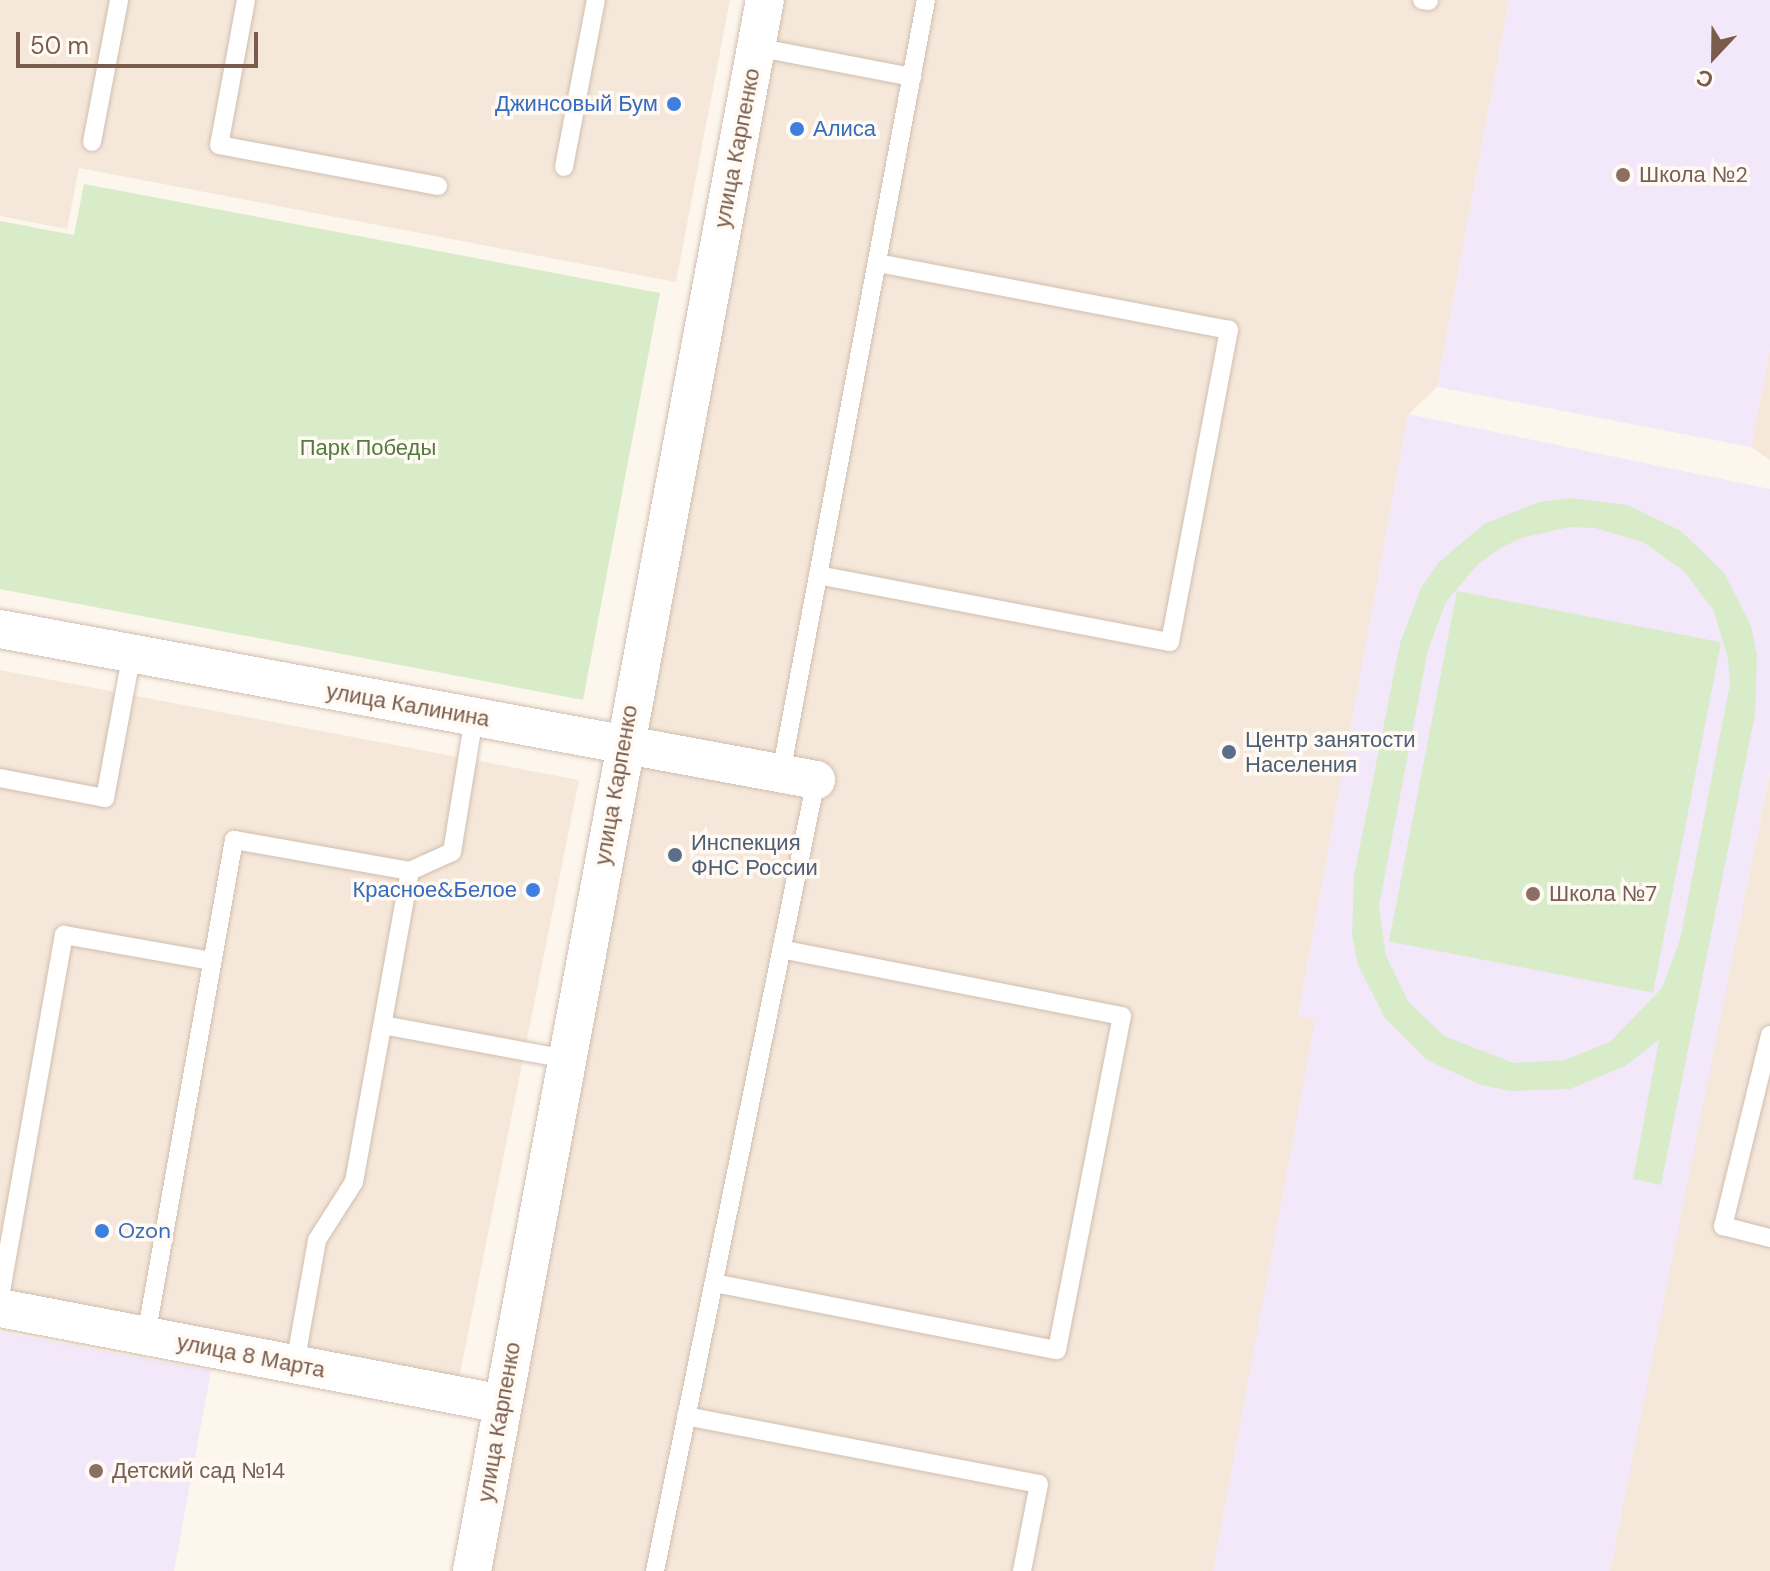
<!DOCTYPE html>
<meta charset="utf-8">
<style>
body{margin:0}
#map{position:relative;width:1770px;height:1571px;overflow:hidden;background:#fdf6ec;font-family:"DM Sans",sans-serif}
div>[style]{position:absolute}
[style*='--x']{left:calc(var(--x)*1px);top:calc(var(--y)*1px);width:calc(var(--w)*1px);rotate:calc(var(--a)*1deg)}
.residential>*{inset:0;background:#f5e8da}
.education>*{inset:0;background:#f3e8fa}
.green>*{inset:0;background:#d8ecc9;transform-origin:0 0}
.roads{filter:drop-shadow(0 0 2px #d1beb0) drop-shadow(0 0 2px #d1beb0)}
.lane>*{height:18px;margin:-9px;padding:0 9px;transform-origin:9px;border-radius:9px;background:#fff}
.street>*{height:38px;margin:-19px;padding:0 19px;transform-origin:19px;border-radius:19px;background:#fff}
.dots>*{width:22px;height:22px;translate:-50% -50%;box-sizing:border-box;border:4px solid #fffaf3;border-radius:50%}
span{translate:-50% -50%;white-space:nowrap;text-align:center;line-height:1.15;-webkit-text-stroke:7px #fffaf3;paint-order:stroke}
.shop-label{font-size:22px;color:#366cbe}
.right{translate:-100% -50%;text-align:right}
.left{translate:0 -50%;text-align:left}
.street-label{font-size:22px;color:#7a5c4d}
.education-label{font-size:22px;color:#785e54}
.park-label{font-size:22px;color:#537a41}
.service-label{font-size:22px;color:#4e5e75}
.north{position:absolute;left:1674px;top:16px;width:80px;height:80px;-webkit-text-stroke:6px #fffaf3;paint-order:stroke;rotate:202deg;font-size:22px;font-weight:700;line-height:32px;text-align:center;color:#7a5c4d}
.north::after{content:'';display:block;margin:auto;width:28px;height:36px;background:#7a5c4d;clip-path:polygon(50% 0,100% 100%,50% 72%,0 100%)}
.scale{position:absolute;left:16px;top:32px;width:242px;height:36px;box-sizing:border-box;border:4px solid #7a5c4d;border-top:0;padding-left:10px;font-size:24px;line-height:28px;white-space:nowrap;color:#7a5c4d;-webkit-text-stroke:6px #fffaf3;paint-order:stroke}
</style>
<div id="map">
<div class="residential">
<i style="clip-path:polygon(0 0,730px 0,676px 282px,79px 168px,67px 229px,0 216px)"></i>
<i style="clip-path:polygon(779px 0,1509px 0,1437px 387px,1408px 415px,1298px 1016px,1316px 1020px,1213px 1571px,490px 1571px)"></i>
<i style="clip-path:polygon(1770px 349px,1770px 460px,1751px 447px)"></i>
<i style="clip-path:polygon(0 670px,579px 780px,458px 1384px,0 1297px)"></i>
<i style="clip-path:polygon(1770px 773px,1770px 1571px,1610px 1571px,1679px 1217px)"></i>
</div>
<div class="education">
<i style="clip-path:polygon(1509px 0,1770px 0,1770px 349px,1751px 447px,1437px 387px)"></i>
<i style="clip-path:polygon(1408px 414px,1770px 489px,1770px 771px,1610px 1571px,1213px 1571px,1315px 1020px,1298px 1016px)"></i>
<i style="clip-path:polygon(0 1332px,211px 1371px,174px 1571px,0 1571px)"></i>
</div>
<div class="green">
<i style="clip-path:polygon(84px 184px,660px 293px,583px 700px,0 589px,0 221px,74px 235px)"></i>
<i style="clip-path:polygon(evenodd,1569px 498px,1628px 505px,1681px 531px,1724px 573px,1751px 626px,1757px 655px,1755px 714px,1661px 1185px,1633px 1179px,1659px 1040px,1625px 1066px,1570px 1089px,1511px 1091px,1481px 1085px,1427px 1060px,1385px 1018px,1358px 965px,1352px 935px,1354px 876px,1400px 643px,1421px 588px,1438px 563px,1484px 524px,1539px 502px,1569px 498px,1570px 527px,1595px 528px,1643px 542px,1684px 571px,1714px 611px,1728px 659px,1730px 684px,1680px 940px,1662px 988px,1610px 1042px,1564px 1060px,1514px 1063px,1444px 1036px,1408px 1001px,1386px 956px,1379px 906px,1428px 650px,1446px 602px,1478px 564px,1499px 549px,1521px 538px,1570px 527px)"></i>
<i style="left:1457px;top:591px;width:269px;height:357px;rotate:11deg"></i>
</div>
<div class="roads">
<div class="lane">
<i style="--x:246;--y:0;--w:147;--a:100.5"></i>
<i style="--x:219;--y:145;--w:223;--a:10.6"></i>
<i style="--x:1422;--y:0;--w:7;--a:8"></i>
<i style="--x:756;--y:47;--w:159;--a:10.9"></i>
<i style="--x:92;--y:142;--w:145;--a:-79.2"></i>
<i style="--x:564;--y:167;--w:170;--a:-79.2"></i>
<i style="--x:818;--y:575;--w:358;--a:10.8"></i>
<i style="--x:1170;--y:642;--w:318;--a:-79.3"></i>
<i style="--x:1229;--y:330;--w:358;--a:-169.2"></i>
<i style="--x:781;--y:773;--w:786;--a:-79.38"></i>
<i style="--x:0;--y:778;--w:107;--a:10.8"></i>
<i style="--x:105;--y:798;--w:147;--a:-79.5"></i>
<i style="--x:383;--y:1025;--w:186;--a:10.5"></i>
<i style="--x:1770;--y:1035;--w:197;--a:103.8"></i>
<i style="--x:1723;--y:1226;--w:49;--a:14.3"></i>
<i style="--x:714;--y:1283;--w:349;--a:11.1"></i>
<i style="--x:1057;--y:1350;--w:340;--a:-79"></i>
<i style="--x:1122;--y:1016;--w:347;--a:-168.9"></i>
<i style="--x:0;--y:1297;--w:368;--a:-80"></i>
<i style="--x:64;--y:935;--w:150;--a:10"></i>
<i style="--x:146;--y:1336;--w:504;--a:-79.94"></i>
<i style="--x:234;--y:840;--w:179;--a:10"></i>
<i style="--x:295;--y:1364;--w:126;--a:-79.9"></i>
<i style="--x:317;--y:1240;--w:69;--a:-57.5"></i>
<i style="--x:354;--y:1182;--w:316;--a:-79.8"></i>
<i style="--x:410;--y:871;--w:46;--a:-24.3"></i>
<i style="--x:452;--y:852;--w:137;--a:-80.7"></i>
<i style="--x:686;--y:1416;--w:359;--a:10.9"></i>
<i style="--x:1039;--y:1484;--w:89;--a:101.1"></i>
<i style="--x:655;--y:1571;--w:807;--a:-78.5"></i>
</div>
<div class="street">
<i style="--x:0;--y:629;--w:830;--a:10.48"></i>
<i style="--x:0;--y:1308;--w:512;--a:10.81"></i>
<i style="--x:472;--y:1571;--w:1598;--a:-79.44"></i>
</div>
</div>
<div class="dots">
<i style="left:674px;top:104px;background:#3f7fe0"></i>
<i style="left:797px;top:129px;background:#3f7fe0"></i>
<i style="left:1623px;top:175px;background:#8d6e63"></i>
<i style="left:1229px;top:752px;background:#5c6f8a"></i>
<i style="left:675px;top:855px;background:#5c6f8a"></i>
<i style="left:533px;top:890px;background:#3f7fe0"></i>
<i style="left:1533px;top:894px;background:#8d6e63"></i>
<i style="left:102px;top:1231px;background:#3f7fe0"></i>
<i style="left:96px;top:1471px;background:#8d6e63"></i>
</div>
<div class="shop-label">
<span class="right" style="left:658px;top:104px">Джинсовый Бум</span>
<span class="left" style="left:813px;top:129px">Алиса</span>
<span class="right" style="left:517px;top:890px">Красное&amp;Белое</span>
<span class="left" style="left:118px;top:1231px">Ozon</span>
</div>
<div class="street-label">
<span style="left:737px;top:148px;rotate:-79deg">улица Карпенко</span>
<span style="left:408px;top:705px;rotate:10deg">улица Калинина</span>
<span style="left:616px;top:785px;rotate:-80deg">улица Карпенко</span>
<span style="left:251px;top:1356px;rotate:11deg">улица 8 Марта</span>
<span style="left:499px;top:1422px;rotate:-80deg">улица Карпенко</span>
</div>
<div class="education-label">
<span class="left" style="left:1639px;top:175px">Школа №2</span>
<span class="left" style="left:1549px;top:894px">Школа №7</span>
<span class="left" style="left:112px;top:1471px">Детский сад №14</span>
</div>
<div class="park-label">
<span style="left:368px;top:448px">Парк Победы</span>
</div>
<div class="service-label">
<span class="left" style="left:1245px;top:752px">Центр занятости<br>Населения</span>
<span class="left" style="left:691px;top:855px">Инспекция<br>ФНС России</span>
</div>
<div class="north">С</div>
<div class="scale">50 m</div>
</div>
